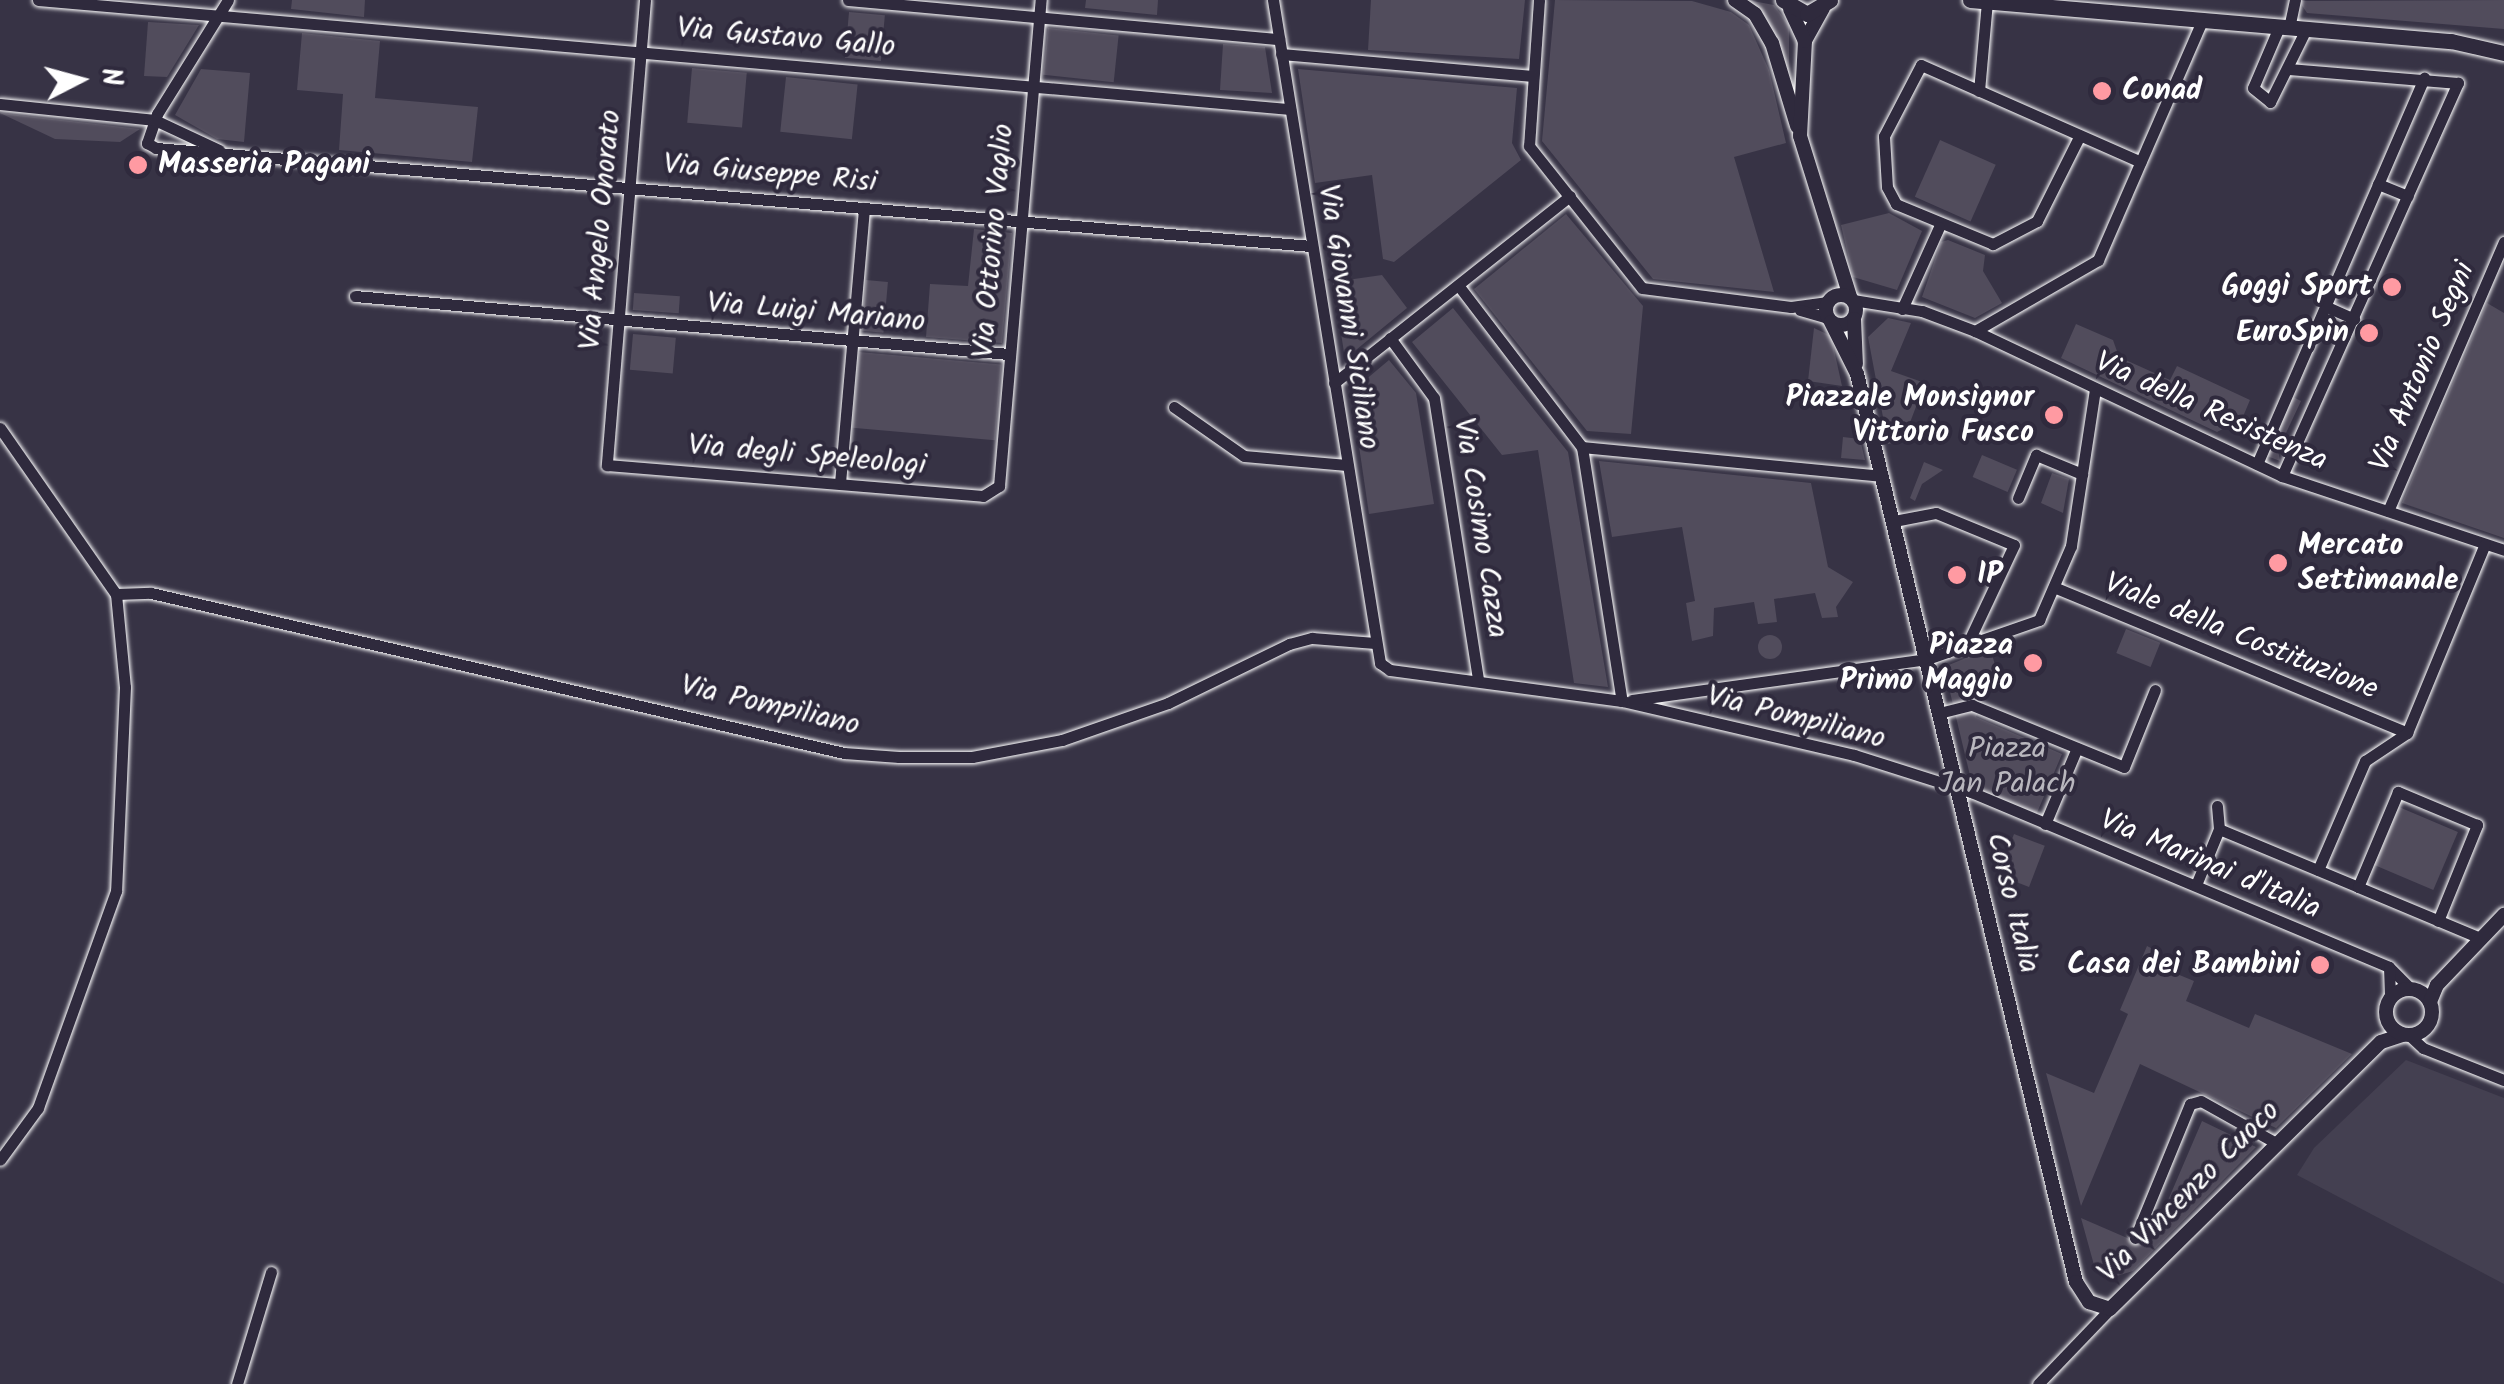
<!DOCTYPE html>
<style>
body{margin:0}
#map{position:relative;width:2504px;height:1384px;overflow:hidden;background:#373345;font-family:Kalam,sans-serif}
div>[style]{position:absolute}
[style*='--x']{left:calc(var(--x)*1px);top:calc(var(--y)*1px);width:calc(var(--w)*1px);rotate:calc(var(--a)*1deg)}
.built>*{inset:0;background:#444051}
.green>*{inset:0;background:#514c5c;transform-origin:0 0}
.round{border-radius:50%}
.roads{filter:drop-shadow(0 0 2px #fff) drop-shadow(0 0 2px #fff)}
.minor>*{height:11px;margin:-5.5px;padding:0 5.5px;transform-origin:5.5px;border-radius:5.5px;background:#2f2a3d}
.tertiary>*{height:14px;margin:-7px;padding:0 7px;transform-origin:7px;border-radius:7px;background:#2f2a3d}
.tertiary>.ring{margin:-7px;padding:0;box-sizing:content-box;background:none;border:14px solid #2f2a3d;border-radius:50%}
.secondary>*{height:15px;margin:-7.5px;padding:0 7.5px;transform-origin:7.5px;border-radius:7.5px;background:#2f2a3d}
.dots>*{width:28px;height:28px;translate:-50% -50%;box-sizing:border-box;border:5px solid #2f2a3d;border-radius:50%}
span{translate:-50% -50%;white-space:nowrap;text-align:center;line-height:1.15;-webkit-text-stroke:8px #2f2a3d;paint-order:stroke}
.street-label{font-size:30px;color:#fff}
.poi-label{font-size:30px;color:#fff;font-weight:700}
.left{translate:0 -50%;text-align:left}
.right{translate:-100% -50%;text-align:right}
.park-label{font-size:30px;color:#b9b7be}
.north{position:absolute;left:30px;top:30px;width:100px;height:100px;-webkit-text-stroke:8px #2f2a3d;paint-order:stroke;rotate:84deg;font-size:28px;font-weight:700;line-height:40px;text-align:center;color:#fff}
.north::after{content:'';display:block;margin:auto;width:35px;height:45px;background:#fff;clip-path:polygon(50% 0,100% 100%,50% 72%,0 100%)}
</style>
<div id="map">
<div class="built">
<i style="clip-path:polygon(2406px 1060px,2504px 1098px,2504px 1284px,2297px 1175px,2314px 1148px)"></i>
</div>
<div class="green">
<i style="clip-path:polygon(292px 0,365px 0,364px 17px,291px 9px)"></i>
<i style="clip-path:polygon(1086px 0,1158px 0,1157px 15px,1085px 8px)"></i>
<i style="clip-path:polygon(1371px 0,1525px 0,1519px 59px,1368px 50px)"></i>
<i style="clip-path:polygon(1555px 0,1692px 1px,1731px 12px,1749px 25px,1769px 70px,1786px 143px,1734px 157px,1774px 292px,1653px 279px,1542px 141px)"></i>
<i style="clip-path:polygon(1747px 0,1774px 5px,1789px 25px,1789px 85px,1777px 38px)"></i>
<i style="clip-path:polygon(2504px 0,2504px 29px,2307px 13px,2299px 1px)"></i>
<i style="left:849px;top:12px;width:36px;height:46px;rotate:5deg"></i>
<i style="clip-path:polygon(148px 22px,199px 25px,167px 77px,144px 76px)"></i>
<i style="left:1048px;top:28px;width:71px;height:47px;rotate:6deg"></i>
<i style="clip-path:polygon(302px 33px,380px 41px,375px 98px,478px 107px,472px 162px,339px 150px,343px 94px,297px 90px)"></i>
<i style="clip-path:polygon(1223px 44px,1265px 47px,1272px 93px,1220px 90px)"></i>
<i style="left:692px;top:68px;width:55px;height:55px;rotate:5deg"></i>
<i style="clip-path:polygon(201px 69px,250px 73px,244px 142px,217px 139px,175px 115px)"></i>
<i style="clip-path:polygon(1298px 69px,1517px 88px,1512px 143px,1521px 160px,1394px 262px,1383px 259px,1372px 175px,1315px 183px)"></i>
<i style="left:786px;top:77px;width:72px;height:55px;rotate:6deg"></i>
<i style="clip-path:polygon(0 113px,140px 129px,120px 142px,55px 139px)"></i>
<i style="left:1940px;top:140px;width:61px;height:62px;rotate:24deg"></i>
<i style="clip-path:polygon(1889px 213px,1922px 231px,1897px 290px,1853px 277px,1841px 225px)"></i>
<i style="clip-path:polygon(1566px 214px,1643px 306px,1631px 434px,1587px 431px,1474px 289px)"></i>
<i style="clip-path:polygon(974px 229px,1012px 233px,1002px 343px,926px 337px,930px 284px,968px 286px)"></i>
<i style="clip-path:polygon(1948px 240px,1985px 255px,1983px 271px,2002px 303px,1975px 318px,1922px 297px,1941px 242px)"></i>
<i style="clip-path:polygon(1382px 275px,1407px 308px,1345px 359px,1333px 282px)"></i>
<i style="left:866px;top:280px;width:22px;height:51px;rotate:5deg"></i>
<i style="left:634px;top:293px;width:46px;height:17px;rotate:4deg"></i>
<i style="clip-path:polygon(2487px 303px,2504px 313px,2504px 538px,2402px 503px)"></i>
<i style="clip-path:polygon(1453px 308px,1568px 452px,1608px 687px,1574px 683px,1538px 450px,1502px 455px,1412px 342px)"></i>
<i style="clip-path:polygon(1888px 318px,1911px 323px,1891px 371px,1925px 383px,1903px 441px,1888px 444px,1868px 337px)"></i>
<i style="clip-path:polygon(2076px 324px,2113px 340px,2119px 357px,2170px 380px,2177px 366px,2250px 400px,2242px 419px,2217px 432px,2061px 358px)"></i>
<i style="clip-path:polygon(1814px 328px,1831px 336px,1842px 386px,1808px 381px)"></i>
<i style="left:633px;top:334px;width:43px;height:36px;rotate:5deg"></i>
<i style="left:859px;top:352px;width:143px;height:76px;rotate:5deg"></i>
<i style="clip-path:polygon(1389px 360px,1416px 393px,1434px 504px,1369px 514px,1351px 392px)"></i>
<i style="clip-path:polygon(2293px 397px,2301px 401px,2278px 450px,2280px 461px,2267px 456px)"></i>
<i style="clip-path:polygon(1843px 437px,1860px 439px,1865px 460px,1841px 458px)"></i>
<i style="left:1982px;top:455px;width:38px;height:24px;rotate:23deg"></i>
<i style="clip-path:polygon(1599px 461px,1811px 483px,1828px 567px,1853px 582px,1836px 607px,1838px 617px,1822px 618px,1815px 593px,1774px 599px,1777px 622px,1758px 624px,1754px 602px,1714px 608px,1713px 636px,1692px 641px,1686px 603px,1695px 601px,1682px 527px,1612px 537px)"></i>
<i style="clip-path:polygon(1924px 462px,1943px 470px,1922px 484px,1915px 501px,1910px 498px)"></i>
<i style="clip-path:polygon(2052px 473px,2069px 479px,2063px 513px,2041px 503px)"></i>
<i style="left:2126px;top:629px;width:37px;height:26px;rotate:22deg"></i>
<i class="round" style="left:1758px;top:635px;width:24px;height:24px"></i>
<i style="clip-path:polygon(1990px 648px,1996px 668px,1976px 717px,2062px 754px,2036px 815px,1973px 788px,1944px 667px)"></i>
<i style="left:2399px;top:807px;width:64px;height:63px;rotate:23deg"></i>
<i style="left:2014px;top:834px;width:33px;height:44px;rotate:21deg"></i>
<i style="clip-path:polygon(2147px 946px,2153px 949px,2148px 962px,2194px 981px,2186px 1001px,2249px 1028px,2255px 1014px,2352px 1054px,2276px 1128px,2140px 1064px,2081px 1206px,2046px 1073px,2094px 1093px,2128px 1014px,2120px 1010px)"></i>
<i style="clip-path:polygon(2202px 1121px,2256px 1147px,2133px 1271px,2110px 1278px,2094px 1265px,2081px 1218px,2148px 1247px)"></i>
</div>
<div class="roads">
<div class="minor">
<i style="--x:38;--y:0;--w:1257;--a:4.98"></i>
<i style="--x:228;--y:0;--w:134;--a:121.9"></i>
<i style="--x:157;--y:114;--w:31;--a:109"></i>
<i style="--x:147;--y:143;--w:10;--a:29"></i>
<i style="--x:156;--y:148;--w:1160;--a:4.85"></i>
<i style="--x:645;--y:0;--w:467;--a:94.7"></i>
<i style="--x:607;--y:465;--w:377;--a:4.7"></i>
<i style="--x:983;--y:496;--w:19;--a:-32"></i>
<i style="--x:999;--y:486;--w:488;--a:-85.1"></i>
<i style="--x:848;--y:0;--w:433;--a:5.2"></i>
<i style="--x:1273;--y:0;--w:672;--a:80.83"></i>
<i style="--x:1380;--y:663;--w:12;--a:35"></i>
<i style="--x:1390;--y:670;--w:234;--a:7.6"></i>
<i style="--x:1622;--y:701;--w:238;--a:13.1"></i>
<i style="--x:1854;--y:755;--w:123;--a:17.5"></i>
<i style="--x:1971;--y:792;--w:453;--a:22.7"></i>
<i style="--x:2389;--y:967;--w:31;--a:45"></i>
<i style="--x:1539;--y:0;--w:146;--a:93.9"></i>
<i style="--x:1529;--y:146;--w:181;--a:51.5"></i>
<i style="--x:1642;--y:288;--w:150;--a:7.3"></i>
<i style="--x:1791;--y:307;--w:37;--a:-8"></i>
<i style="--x:2279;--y:27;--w:66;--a:113.1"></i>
<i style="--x:2253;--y:88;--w:22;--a:39"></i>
<i style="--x:2270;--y:102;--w:81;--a:-63.7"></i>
<i style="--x:2289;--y:28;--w:29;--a:-78"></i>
<i style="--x:1281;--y:54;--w:253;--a:5"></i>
<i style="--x:1979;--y:91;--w:90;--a:-84.9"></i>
<i style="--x:0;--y:104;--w:156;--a:5.9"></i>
<i style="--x:155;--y:120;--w:71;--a:25.1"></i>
<i style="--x:2079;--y:137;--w:94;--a:116.6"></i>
<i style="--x:2037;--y:221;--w:50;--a:152.4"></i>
<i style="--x:1993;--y:244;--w:105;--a:-157.6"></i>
<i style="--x:1896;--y:204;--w:19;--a:-118"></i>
<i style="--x:1887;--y:187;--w:51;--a:-93.4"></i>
<i style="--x:1884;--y:136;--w:80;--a:-62.5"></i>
<i style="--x:1921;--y:65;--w:240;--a:23.8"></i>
<i style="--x:2378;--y:184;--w:32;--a:22"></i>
<i style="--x:1458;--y:285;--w:204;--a:52.6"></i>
<i style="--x:1582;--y:447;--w:302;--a:5.5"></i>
<i style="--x:355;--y:296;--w:657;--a:5.07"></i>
<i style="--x:1853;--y:300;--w:70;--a:9.1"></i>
<i style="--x:1922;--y:311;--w:57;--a:20.7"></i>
<i style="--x:1975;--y:331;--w:340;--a:25.3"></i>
<i style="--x:2282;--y:476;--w:234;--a:18.4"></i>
<i style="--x:2325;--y:306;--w:32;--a:24"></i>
<i style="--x:1902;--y:309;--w:90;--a:-65.7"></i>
<i style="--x:1800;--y:310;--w:29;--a:16"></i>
<i style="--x:1975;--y:331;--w:142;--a:-30"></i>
<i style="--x:2098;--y:260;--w:261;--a:-66.5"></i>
<i style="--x:1390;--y:338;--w:74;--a:53.7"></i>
<i style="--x:1434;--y:398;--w:285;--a:81.1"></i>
<i style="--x:1334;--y:383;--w:301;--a:-38.4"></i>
<i style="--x:1174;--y:407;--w:85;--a:35"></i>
<i style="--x:1244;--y:456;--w:103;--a:5"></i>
<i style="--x:0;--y:428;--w:203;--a:55.1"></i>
<i style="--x:116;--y:594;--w:93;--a:84.5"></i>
<i style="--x:125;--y:687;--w:204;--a:92.5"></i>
<i style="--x:116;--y:891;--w:231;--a:109.8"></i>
<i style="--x:38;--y:1108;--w:64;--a:126.2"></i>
<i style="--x:1582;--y:447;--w:257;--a:81.1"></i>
<i style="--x:2257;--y:464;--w:421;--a:-66.6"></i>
<i style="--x:2282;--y:476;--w:431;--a:-65.9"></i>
<i style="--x:2458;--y:83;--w:170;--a:-175.3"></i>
<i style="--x:840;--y:483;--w:276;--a:-85"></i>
<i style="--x:2018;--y:498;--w:47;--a:-67.3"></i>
<i style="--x:2036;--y:455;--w:50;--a:22.4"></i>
<i style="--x:2388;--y:511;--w:293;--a:-66.7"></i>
<i style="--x:1894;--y:521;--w:43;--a:-10.8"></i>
<i style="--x:1936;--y:513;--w:84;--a:22.3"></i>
<i style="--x:2014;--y:545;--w:113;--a:115.2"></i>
<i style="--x:2056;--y:588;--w:380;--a:22.4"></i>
<i style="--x:116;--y:594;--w:35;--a:-2"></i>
<i style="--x:151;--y:593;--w:711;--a:13"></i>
<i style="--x:844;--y:753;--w:55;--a:4.2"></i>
<i style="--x:899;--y:757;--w:73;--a:0"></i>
<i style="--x:972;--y:757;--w:92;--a:-10.7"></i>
<i style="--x:1062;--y:740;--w:112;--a:-19.2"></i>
<i style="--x:1168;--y:703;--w:135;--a:-26"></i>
<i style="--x:1289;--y:644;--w:24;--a:-15"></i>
<i style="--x:1312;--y:638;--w:63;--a:4.5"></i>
<i style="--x:1632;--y:700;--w:298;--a:-7.9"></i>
<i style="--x:1927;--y:659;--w:119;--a:-19.2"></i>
<i style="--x:2039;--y:620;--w:81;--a:-66.6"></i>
<i style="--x:2071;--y:546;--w:159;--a:-81.3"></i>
<i style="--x:1939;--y:713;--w:34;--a:-14"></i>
<i style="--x:1972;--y:705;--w:164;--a:22.2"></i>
<i style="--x:2124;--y:767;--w:83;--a:-68.1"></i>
<i style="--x:2407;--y:733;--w:204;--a:-67.6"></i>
<i style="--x:2045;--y:824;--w:82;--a:-67.2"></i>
<i style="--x:2219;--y:829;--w:151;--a:22.6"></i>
<i style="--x:2318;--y:870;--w:119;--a:-66.7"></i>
<i style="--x:2365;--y:761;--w:50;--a:-33.7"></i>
<i style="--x:2196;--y:885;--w:61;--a:-67.7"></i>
<i style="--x:2219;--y:829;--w:23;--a:-95"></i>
<i style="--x:2438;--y:921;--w:104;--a:-67.9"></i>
<i style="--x:2477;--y:825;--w:86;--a:-157.3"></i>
<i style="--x:2398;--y:792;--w:103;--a:112.8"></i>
<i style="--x:2358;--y:887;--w:132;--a:22.7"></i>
<i style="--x:2389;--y:967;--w:32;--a:88"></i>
<i style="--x:2410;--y:1036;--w:18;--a:43"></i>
<i style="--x:2423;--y:1048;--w:87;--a:21.6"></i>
<i style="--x:2135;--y:1238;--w:145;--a:-67.7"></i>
<i style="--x:2190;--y:1104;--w:11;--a:-15"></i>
<i style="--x:2201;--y:1101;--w:88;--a:29.2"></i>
<i style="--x:237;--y:1384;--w:117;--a:-73.1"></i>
<i style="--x:2038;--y:1384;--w:104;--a:-46.2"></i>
</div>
<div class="tertiary">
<i style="--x:1735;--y:0;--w:24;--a:35"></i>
<i style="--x:1755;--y:14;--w:34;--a:60"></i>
<i style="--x:1772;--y:43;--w:87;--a:73.2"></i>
<i style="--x:1823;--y:8;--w:38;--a:119"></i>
<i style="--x:1805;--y:41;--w:95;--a:93"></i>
<i style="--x:1800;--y:136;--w:169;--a:72.7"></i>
<i style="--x:1790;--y:9;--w:35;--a:65"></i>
<i class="ring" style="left:1826px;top:295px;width:16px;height:16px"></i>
<i style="--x:1854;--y:319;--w:45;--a:87.5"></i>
<i style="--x:1831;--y:322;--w:58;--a:63.4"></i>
<i style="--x:1857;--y:374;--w:934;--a:76.44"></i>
<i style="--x:2076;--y:1282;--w:24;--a:57"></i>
<i style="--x:2089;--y:1302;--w:22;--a:18"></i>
<i style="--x:2110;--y:1309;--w:380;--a:-44.6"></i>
<i style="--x:2381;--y:1042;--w:23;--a:-18"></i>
<i class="ring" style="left:2386px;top:989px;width:32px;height:32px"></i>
<i style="--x:2430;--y:1002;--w:18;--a:-68"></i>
<i style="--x:2437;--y:985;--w:97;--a:-46.3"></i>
</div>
<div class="secondary">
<i style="--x:1783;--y:0;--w:28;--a:30"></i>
<i style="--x:1807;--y:14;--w:27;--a:-31"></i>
<i style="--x:1970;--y:0;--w:483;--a:4.9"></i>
<i style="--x:2451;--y:41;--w:54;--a:12.8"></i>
</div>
</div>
<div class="dots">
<i style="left:2102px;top:91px;background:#ff9aa2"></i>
<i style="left:138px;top:165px;background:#ff9aa2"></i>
<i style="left:2392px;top:287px;background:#ff9aa2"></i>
<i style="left:2369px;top:333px;background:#ff9aa2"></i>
<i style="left:2054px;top:415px;background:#ff9aa2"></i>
<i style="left:2278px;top:563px;background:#ff9aa2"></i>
<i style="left:1957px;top:575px;background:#ff9aa2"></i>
<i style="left:2033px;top:663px;background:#ff9aa2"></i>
<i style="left:2320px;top:965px;background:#ff9aa2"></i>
</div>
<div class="street-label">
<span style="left:786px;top:38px;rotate:5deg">Via Gustavo Gallo</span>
<span style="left:770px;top:174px;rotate:5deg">Via Giuseppe Risi</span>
<span style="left:601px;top:230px;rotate:-85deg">Via Angelo Onorato</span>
<span style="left:994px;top:241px;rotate:-85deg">Via Ottorino Vaglio</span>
<span style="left:816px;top:313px;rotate:5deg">Via Luigi Mariano</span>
<span style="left:1348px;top:317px;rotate:81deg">Via Giovanni Siciliano</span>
<span style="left:2423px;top:367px;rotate:-67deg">Via Antonio Segni</span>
<span style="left:2211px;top:412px;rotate:24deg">Via della Resistenza</span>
<span style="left:807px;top:456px;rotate:5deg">Via degli Speleologi</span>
<span style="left:1480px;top:528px;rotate:81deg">Via Cosimo Cazza</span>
<span style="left:2241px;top:637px;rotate:22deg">Viale della Costituzione</span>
<span style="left:770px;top:706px;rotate:13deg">Via Pompiliano</span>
<span style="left:1796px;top:718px;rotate:14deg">Via Pompiliano</span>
<span style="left:2210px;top:865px;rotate:23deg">Via Marinai d'Italia</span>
<span style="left:2012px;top:903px;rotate:76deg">Corso Italia</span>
<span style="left:2189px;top:1192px;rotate:-45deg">Via Vincenzo Cuoco</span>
</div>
<div class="poi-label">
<span class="left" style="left:2122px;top:91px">Conad</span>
<span class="left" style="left:158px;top:165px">Masseria Pagani</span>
<span class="right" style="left:2372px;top:287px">Goggi Sport</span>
<span class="right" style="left:2349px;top:333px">EuroSpin</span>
<span class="right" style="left:2034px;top:415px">Piazzale Monsignor<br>Vittorio Fusco</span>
<span class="left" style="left:2298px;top:563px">Mercato<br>Settimanale</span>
<span class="left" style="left:1977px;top:575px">IP</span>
<span class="right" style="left:2013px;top:663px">Piazza<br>Primo Maggio</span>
<span class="right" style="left:2300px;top:965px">Casa dei Bambini</span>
</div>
<div class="park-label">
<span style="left:2007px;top:766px">Piazza<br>Jan Palach</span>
</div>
<div class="north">N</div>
</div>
